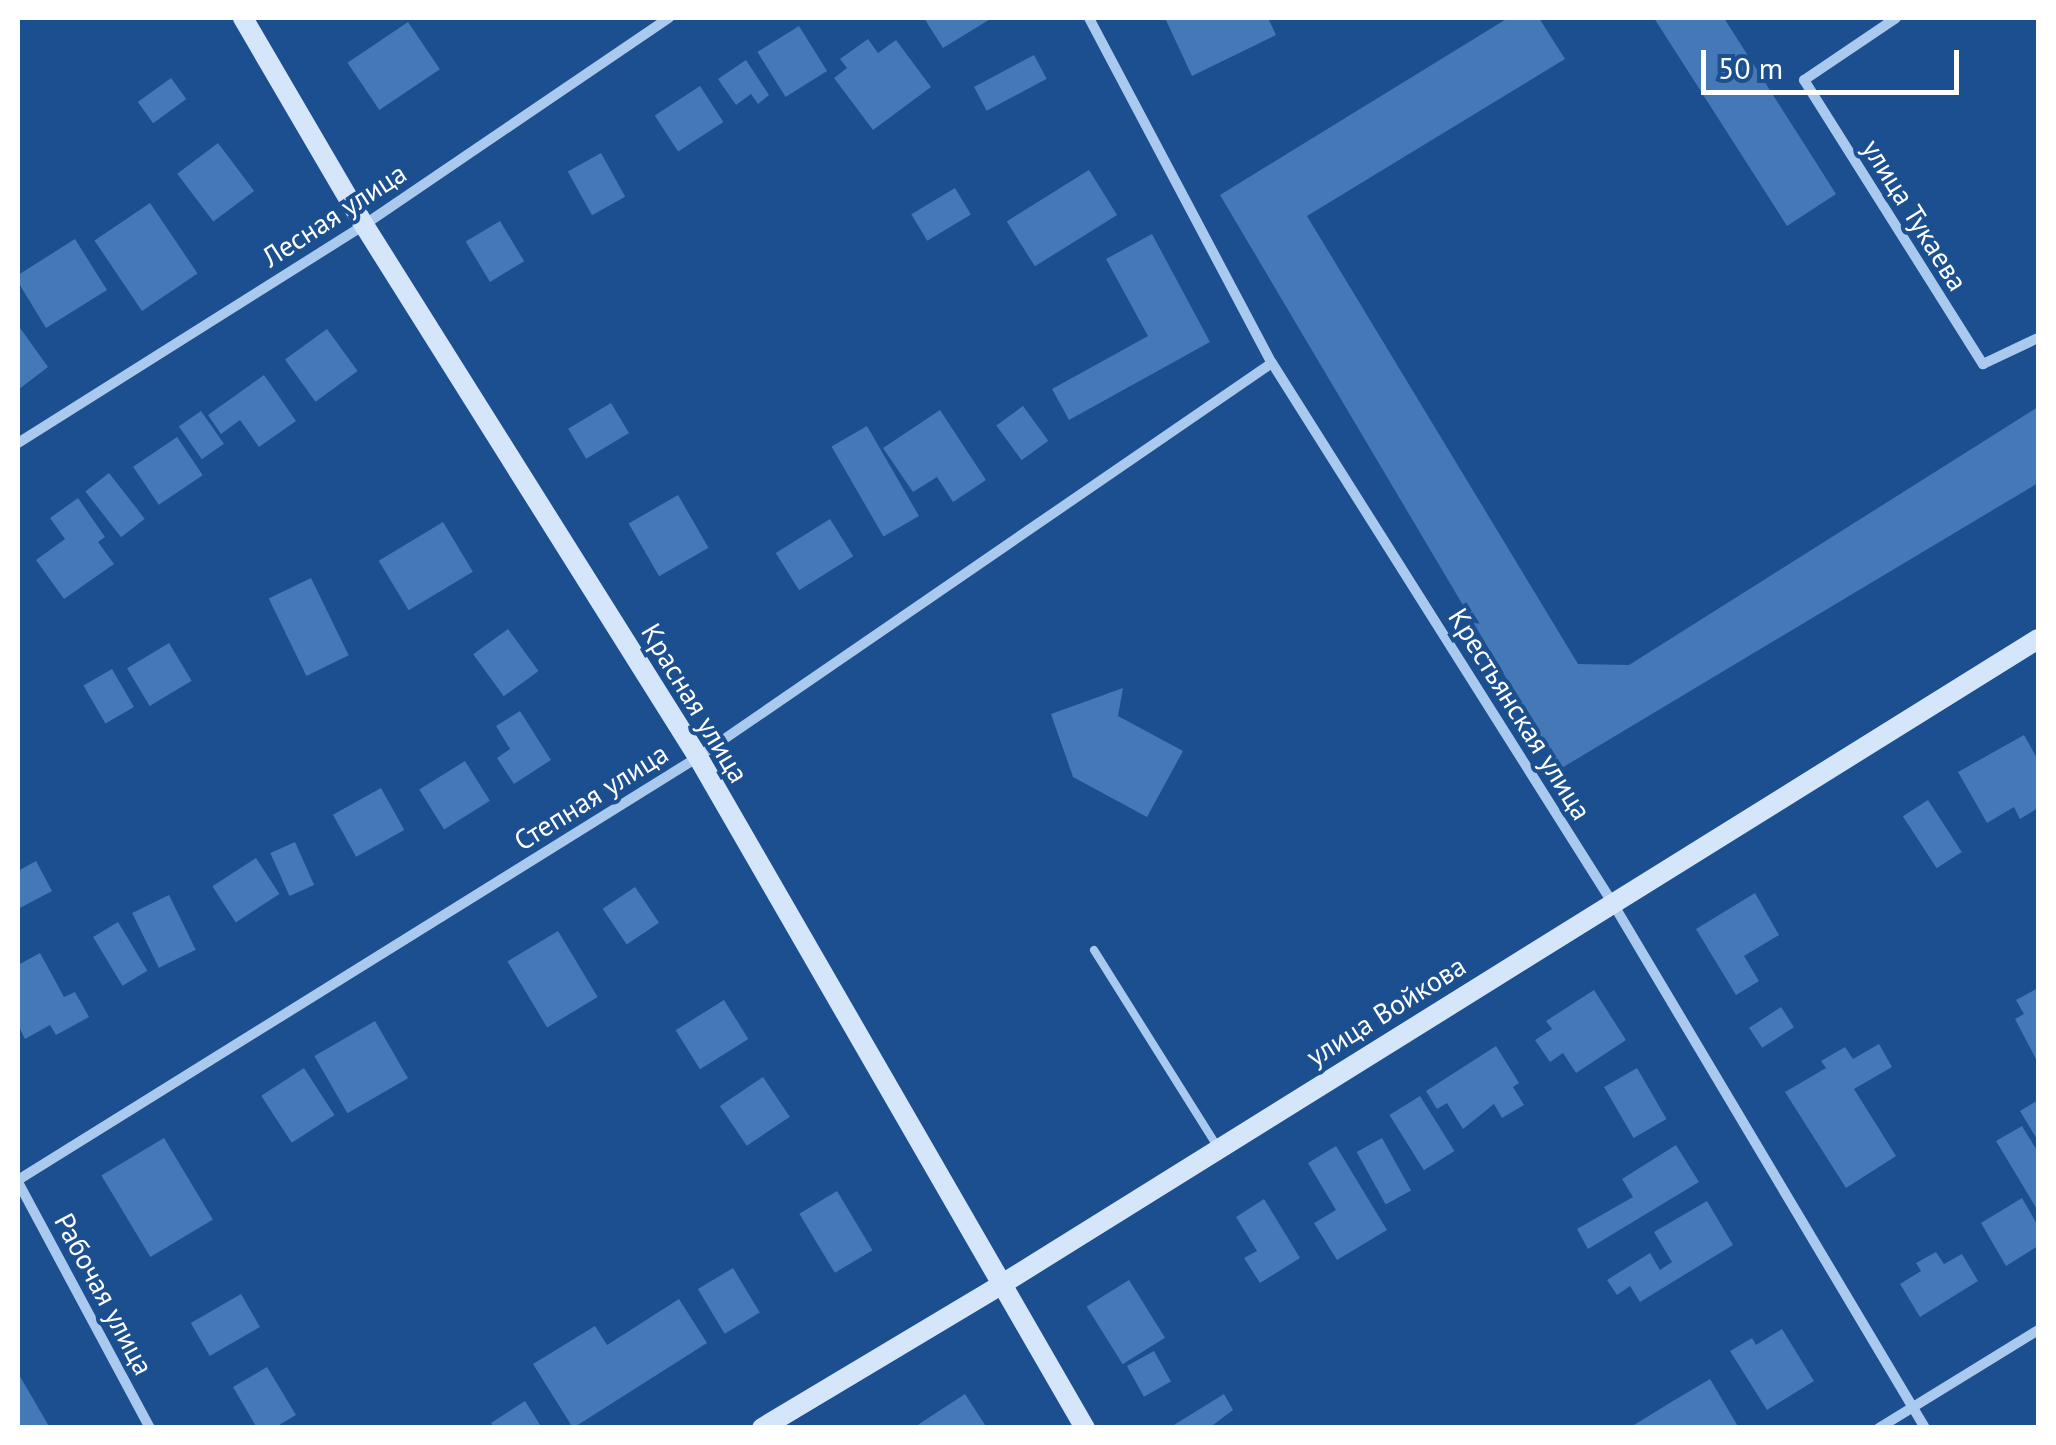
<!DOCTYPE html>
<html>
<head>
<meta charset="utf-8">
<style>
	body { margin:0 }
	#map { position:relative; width:2056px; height:1445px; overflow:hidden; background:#1b4f8f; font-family:"PT Sans",sans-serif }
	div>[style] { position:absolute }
	.building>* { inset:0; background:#4478b7; transform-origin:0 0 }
	.lane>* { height:8px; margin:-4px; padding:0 4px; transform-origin:4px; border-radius:4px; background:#a9c9ee }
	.street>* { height:10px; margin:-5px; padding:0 5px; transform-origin:5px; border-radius:5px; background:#a9c9ee }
	.secondary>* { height:20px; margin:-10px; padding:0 10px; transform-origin:10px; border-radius:10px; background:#d6e6fa }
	span { translate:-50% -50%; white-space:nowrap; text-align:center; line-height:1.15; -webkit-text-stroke:8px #1b4f8f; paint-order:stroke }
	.street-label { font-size:28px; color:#fff }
	.frame { position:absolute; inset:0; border:20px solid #fff; pointer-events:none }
	.scale { position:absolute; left:1701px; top:50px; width:258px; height:45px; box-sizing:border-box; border:5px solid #fff; border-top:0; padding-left:12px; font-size:30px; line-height:35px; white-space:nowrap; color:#fff; -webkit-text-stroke:8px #1b4f8f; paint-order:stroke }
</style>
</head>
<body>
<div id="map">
	<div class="building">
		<div style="clip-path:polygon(924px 18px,992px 18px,943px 48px)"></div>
		<div style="clip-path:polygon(1165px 18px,1268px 18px,1276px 35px,1192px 76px)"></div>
		<div style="clip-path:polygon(1508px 18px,1539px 18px,1565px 59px,1307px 216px,1578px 664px,1629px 665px,2038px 407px,2038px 483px,1560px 769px,1220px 195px)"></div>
		<div style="clip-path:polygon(1654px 18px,1724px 18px,1836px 194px,1787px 226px)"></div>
		<div style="left:408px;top:22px;width:57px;height:73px;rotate:56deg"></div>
		<div style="left:799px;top:26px;width:53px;height:49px;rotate:58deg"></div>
		<div style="clip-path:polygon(868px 39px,878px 53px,896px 40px,931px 87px,873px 130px,834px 78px,847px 68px,840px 59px)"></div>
		<div style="left:1034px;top:55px;width:27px;height:68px;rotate:62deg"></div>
		<div style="clip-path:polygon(746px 60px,769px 95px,758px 104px,751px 94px,736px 105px,718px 79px)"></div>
		<div style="left:171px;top:78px;width:26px;height:41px;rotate:54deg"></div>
		<div style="left:700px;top:86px;width:43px;height:54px;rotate:57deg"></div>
		<div style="left:218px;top:143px;width:60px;height:51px;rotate:53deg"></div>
		<div style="left:601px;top:153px;width:50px;height:38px;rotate:61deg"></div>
		<div style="left:1089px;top:170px;width:53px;height:97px;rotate:58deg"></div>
		<div style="left:955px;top:188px;width:31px;height:51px;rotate:59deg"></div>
		<div style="left:150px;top:203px;width:85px;height:67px;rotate:56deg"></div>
		<div style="left:500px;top:221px;width:47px;height:40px;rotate:59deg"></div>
		<div style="clip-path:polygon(1152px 234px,1210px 342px,1069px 420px,1052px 389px,1148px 336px,1106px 259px)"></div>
		<div style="clip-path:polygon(75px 239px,107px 290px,46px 328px,18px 282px,18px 275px)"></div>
		<div style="clip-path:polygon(18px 325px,48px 367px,18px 390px)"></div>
		<div style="left:327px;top:329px;width:52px;height:52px;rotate:54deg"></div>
		<div style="clip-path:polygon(264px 375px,296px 421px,259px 447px,240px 420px,221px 434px,208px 415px)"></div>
		<div style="left:611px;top:403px;width:35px;height:50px;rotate:59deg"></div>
		<div style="left:1023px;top:406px;width:43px;height:33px;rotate:54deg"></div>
		<div style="clip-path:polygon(940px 410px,986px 480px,953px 502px,937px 477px,913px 492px,883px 448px)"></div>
		<div style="left:201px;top:411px;width:40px;height:27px;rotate:55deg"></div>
		<div style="left:867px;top:426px;width:104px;height:41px;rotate:60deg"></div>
		<div style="left:177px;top:437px;width:46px;height:53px;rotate:56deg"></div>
		<div style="left:109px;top:473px;width:58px;height:30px;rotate:52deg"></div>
		<div style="left:678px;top:495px;width:61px;height:57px;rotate:60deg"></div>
		<div style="clip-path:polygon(78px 498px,105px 537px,98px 542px,114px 564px,64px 599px,36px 560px,65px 539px,50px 518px)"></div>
		<div style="left:830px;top:519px;width:44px;height:64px;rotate:58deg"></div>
		<div style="left:443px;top:522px;width:58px;height:75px;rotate:59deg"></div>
		<div style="left:311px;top:578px;width:86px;height:47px;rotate:64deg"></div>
		<div style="left:508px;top:629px;width:52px;height:43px;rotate:54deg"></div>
		<div style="left:169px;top:643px;width:44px;height:49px;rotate:59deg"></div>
		<div style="left:112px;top:669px;width:44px;height:33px;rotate:60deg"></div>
		<div style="clip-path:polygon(1123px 688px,1118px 716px,1183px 751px,1147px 817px,1073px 777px,1051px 714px)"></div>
		<div style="clip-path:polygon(520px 711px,551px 760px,514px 784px,497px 758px,510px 749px,496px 726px)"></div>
		<div style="clip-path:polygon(2024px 735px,2038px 760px,2038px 808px,2020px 819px,2014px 807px,1987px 823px,1958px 772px)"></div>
		<div style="left:465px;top:761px;width:47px;height:54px;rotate:58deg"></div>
		<div style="left:381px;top:788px;width:48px;height:55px;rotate:61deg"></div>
		<div style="left:1928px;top:800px;width:62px;height:30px;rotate:57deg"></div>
		<div style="left:295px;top:842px;width:47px;height:27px;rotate:66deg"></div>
		<div style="left:256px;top:858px;width:43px;height:52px;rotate:57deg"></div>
		<div style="clip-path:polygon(36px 861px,52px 891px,18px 909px,18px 871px)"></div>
		<div style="left:635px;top:887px;width:43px;height:39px;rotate:56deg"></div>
		<div style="clip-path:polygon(1755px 893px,1779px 935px,1744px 956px,1759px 981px,1736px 995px,1696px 929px)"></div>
		<div style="left:169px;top:895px;width:61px;height:41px;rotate:64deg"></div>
		<div style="left:118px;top:922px;width:57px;height:29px;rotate:59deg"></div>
		<div style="left:558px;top:931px;width:77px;height:59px;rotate:59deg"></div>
		<div style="clip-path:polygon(40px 953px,64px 997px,75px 992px,89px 1017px,56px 1035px,50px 1025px,25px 1039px,18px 1025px,18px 965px)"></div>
		<div style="clip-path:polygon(2038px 988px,2038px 1063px,2015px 1019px,2024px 1014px,2016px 1000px)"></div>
		<div style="clip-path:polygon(1594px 990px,1626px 1040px,1576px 1073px,1563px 1053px,1550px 1062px,1535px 1040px,1552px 1029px,1546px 1021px)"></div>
		<div style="left:724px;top:1000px;width:46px;height:57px;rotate:58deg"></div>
		<div style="left:1781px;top:1007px;width:24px;height:38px;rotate:57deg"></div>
		<div style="left:375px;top:1021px;width:66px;height:70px;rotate:60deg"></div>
		<div style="clip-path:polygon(1879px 1044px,1892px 1067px,1854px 1089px,1896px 1156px,1846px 1188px,1785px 1092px,1826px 1068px,1821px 1061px,1845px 1047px,1853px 1059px)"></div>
		<div style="clip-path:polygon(1496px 1046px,1519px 1083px,1513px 1087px,1524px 1105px,1502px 1118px,1494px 1104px,1463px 1129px,1447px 1103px,1437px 1109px,1426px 1091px)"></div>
		<div style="left:304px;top:1068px;width:56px;height:51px;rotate:57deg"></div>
		<div style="left:1637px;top:1068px;width:59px;height:38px;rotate:60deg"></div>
		<div style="left:763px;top:1077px;width:48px;height:52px;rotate:56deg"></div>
		<div style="left:1420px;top:1096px;width:65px;height:36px;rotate:58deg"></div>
		<div style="clip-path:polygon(2038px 1100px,2038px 1141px,2020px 1111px)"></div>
		<div style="clip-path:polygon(2022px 1126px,2038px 1152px,2038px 1211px,1996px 1141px)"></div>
		<div style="left:164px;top:1138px;width:95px;height:73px;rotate:59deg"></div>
		<div style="left:1382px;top:1138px;width:60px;height:29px;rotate:61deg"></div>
		<div style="clip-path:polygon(1676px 1145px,1699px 1182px,1588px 1249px,1577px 1229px,1633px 1197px,1622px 1179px)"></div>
		<div style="clip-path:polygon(1336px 1146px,1387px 1230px,1337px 1260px,1314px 1223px,1336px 1210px,1308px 1163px)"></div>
		<div style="left:837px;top:1191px;width:69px;height:44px;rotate:59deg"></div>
		<div style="clip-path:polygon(2022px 1198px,2038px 1226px,2038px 1246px,2006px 1266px,1981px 1223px)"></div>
		<div style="clip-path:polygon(1264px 1199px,1300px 1258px,1260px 1283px,1244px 1258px,1257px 1251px,1236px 1217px)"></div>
		<div style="clip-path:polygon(1707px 1201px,1733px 1245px,1640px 1302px,1630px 1286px,1617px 1295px,1607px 1280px,1650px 1253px,1660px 1270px,1672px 1262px,1654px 1232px)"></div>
		<div style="clip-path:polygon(1936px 1252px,1944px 1264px,1962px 1254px,1978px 1281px,1920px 1317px,1900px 1284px,1921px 1271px,1916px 1263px)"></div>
		<div style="left:733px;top:1268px;width:52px;height:41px;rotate:59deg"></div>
		<div style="left:1129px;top:1280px;width:68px;height:50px;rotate:58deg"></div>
		<div style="left:241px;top:1294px;width:38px;height:58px;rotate:60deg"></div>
		<div style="clip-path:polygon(679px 1299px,707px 1343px,573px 1428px,533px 1364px,595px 1326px,607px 1345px)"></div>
		<div style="clip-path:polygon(1782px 1329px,1814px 1381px,1767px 1410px,1730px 1351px,1752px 1338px,1756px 1345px)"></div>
		<div style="left:1154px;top:1351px;width:35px;height:31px;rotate:61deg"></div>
		<div style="clip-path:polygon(267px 1367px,296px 1415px,274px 1428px,257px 1428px,233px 1387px)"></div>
		<div style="clip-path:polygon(18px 1373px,50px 1428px,18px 1428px)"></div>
		<div style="clip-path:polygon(1710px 1379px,1739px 1428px,1629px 1428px,1673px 1401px)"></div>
		<div style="clip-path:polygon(965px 1394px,987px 1428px,913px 1428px)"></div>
		<div style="clip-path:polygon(1224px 1394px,1233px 1410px,1209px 1428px,1169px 1428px)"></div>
		<div style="clip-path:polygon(525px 1401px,542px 1428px,494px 1428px,491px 1423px)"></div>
	</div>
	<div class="lane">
		<div style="left:1094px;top:950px;width:234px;rotate:57.9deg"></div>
	</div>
	<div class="street">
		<div style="left:1089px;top:18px;width:391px;rotate:62.1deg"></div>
		<div style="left:1272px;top:363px;width:637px;rotate:57.76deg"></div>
		<div style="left:1612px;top:902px;width:612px;rotate:59.24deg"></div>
		<div style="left:1896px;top:18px;width:111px;rotate:146deg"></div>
		<div style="left:1804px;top:80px;width:336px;rotate:57.8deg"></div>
		<div style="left:1983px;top:364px;width:61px;rotate:-25.3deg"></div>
		<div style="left:18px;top:443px;width:409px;rotate:-32.2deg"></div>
		<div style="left:364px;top:225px;width:369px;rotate:-34.2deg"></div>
		<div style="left:18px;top:1180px;width:801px;rotate:-31.88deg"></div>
		<div style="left:698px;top:757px;width:696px;rotate:-34.47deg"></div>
		<div style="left:18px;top:1182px;width:279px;rotate:61.8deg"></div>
		<div style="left:1879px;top:1428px;width:187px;rotate:-31.6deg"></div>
	</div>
	<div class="secondary">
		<div style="left:243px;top:18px;width:240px;rotate:59.7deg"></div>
		<div style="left:364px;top:225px;width:628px;rotate:57.88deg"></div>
		<div style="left:698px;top:757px;width:775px;rotate:60.03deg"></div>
		<div style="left:762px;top:1428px;width:276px;rotate:-30.9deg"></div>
		<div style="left:999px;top:1286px;width:1224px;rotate:-31.91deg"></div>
	</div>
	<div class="street-label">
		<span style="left:334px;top:215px;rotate:-33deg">Лесная улица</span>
		<span style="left:1915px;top:215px;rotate:58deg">улица Тукаева</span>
		<span style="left:695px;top:703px;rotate:59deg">Красная улица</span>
		<span style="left:1520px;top:714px;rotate:58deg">Крестьянская улица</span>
		<span style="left:591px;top:797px;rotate:-32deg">Степная улица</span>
		<span style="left:1386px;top:1011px;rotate:-32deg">улица Войкова</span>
		<span style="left:104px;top:1294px;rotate:62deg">Рабочая улица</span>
	</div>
	<div class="frame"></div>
	<div class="scale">50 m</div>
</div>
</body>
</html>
